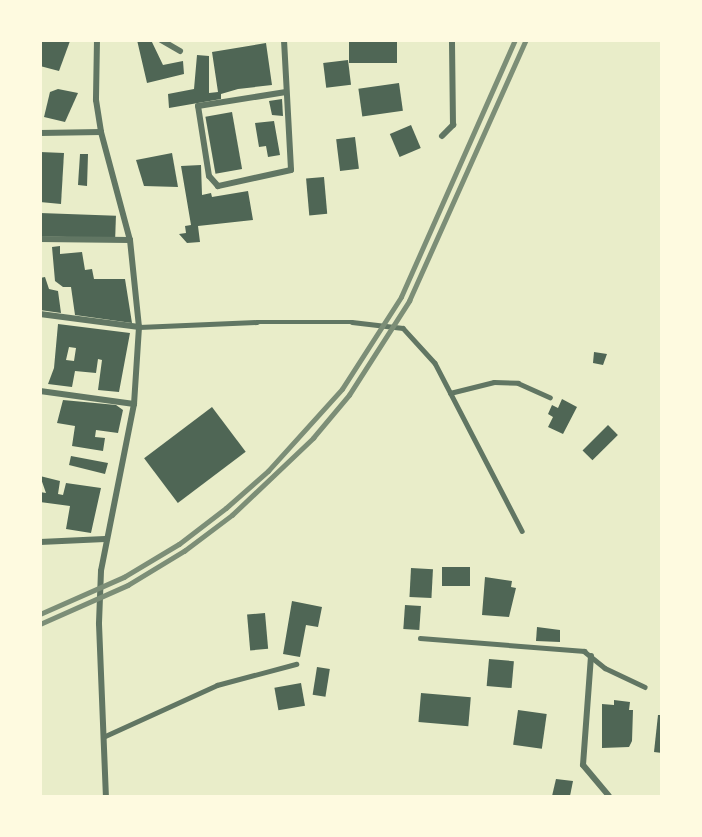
<!DOCTYPE html>
<html>
<head>
<meta charset="utf-8">
<style>
	body { margin:0 }
	#map { position:relative; width:702px; height:837px; overflow:hidden; background:#e9edc9; font-family:Figtree,sans-serif }
	div>[style] { position:absolute }
	.building>* { inset:0; background:#4f6655; transform-origin:0 0 }
	.service>* { height:4.5px; margin:-2.25px; padding:0 2.25px; transform-origin:2.25px; border-radius:2.25px; background:#617663 }
	.minor>* { height:6px; margin:-3px; padding:0 3px; transform-origin:3px; border-radius:3px; background:#617663 }
	.rail>* { height:4.5px; margin:-2.25px; padding:0 2.25px; transform-origin:2.25px; border-radius:2.25px; background:#7c8e77 }
	span { translate:-50% -50%; white-space:nowrap; text-align:center; line-height:1.15; -webkit-text-stroke:4.5px #fefae0; paint-order:stroke }
	.frame { position:absolute; inset:0; border:42px solid #fefae0; pointer-events:none }
</style>
</head>
<body>
<div id="map">
	<div class="building">
		<div style="clip-path:polygon(40px 40px,70px 41px,59px 71px,40px 66px)"></div>
		<div style="clip-path:polygon(137px 40px,151px 40px,163px 65px,183px 61px,184px 74px,147px 83px)"></div>
		<div style="left:349px;top:40px;width:48px;height:23px"></div>
		<div style="clip-path:polygon(266px 43px,272px 85px,238px 89px,221px 94px,221px 99px,169px 108px,168px 94px,194px 89px,197px 55px,209px 56px,209px 93px,218px 92px,212px 52px)"></div>
		<div style="left:348px;top:60px;width:25px;height:25px;rotate:83deg"></div>
		<div style="left:399px;top:83px;width:28px;height:41px;rotate:82deg"></div>
		<div style="clip-path:polygon(58px 89px,78px 93px,65px 122px,44px 117px,50px 92px)"></div>
		<div style="clip-path:polygon(282px 99px,283px 116px,272px 115px,269px 101px)"></div>
		<div style="left:232px;top:112px;width:58px;height:27px;rotate:80deg"></div>
		<div style="clip-path:polygon(274px 121px,280px 155px,268px 157px,266px 146px,259px 147px,255px 123px)"></div>
		<div style="left:411px;top:125px;width:25px;height:23px;rotate:67deg"></div>
		<div style="left:355px;top:137px;width:32px;height:19px;rotate:83deg"></div>
		<div style="clip-path:polygon(40px 152px,64px 153px,61px 204px,40px 202px)"></div>
		<div style="clip-path:polygon(172px 153px,178px 187px,144px 186px,136px 160px)"></div>
		<div style="clip-path:polygon(80px 154px,88px 154px,87px 186px,78px 185px)"></div>
		<div style="clip-path:polygon(201px 165px,202px 195px,211px 193px,212px 197px,248px 191px,253px 220px,198px 226px,200px 242px,187px 243px,179px 234px,186px 233px,185px 226px,191px 225px,181px 166px)"></div>
		<div style="left:324px;top:177px;width:37px;height:18px;rotate:85deg"></div>
		<div style="left:40px;top:213px;width:76px;height:23px;rotate:2deg"></div>
		<div style="clip-path:polygon(60px 246px,60px 254px,82px 252px,85px 270px,92px 269px,94px 279px,125px 279px,132px 323px,75px 315px,71px 287px,63px 287px,55px 281px,52px 247px)"></div>
		<div style="clip-path:polygon(45px 277px,49px 289px,58px 291px,61px 313px,40px 310px,40px 278px)"></div>
		<div style="clip-path:polygon(evenodd,58px 324px,130px 333px,119px 392px,98px 390px,102px 360px,98px 359px,96px 373px,75px 371px,72px 387px,48px 384px,54px 368px,58px 324px,69px 347px,76px 348px,74px 361px,66px 360px,69px 347px)"></div>
		<div style="clip-path:polygon(594px 352px,607px 354px,603px 365px,593px 363px)"></div>
		<div style="clip-path:polygon(562px 399px,577px 407px,563px 434px,548px 427px,553px 417px,548px 414px,552px 405px,558px 408px)"></div>
		<div style="clip-path:polygon(63px 400px,116px 405px,123px 410px,118px 433px,96px 430px,95px 437px,105px 438px,103px 451px,72px 446px,75px 426px,57px 423px)"></div>
		<div style="left:212px;top:407px;width:56px;height:85px;rotate:53deg"></div>
		<div style="left:608px;top:425px;width:14px;height:36px;rotate:45deg"></div>
		<div style="clip-path:polygon(71px 456px,108px 463px,105px 474px,69px 465px)"></div>
		<div style="clip-path:polygon(40px 476px,60px 481px,58px 494px,63px 495px,66px 483px,101px 488px,91px 533px,66px 529px,70px 506px,40px 502px,40px 492px,46px 493px)"></div>
		<div style="left:442px;top:567px;width:28px;height:19px"></div>
		<div style="left:411px;top:568px;width:22px;height:29px;rotate:3deg"></div>
		<div style="clip-path:polygon(485px 577px,512px 581px,511px 587px,516px 588px,509px 617px,482px 615px)"></div>
		<div style="clip-path:polygon(292px 601px,322px 607px,318px 627px,306px 625px,300px 657px,283px 654px)"></div>
		<div style="left:405px;top:605px;width:16px;height:24px;rotate:4deg"></div>
		<div style="left:265px;top:613px;width:36px;height:18px;rotate:85deg"></div>
		<div style="clip-path:polygon(537px 627px,560px 630px,560px 642px,536px 641px)"></div>
		<div style="left:489px;top:659px;width:25px;height:27px;rotate:5deg"></div>
		<div style="left:317px;top:667px;width:13px;height:28px;rotate:9deg"></div>
		<div style="left:301px;top:683px;width:23px;height:27px;rotate:80deg"></div>
		<div style="left:421px;top:693px;width:50px;height:29px;rotate:5deg"></div>
		<div style="clip-path:polygon(614px 700px,630px 702px,629px 710px,633px 710px,632px 741px,629px 747px,602px 748px,602px 704px,614px 705px)"></div>
		<div style="left:518px;top:710px;width:29px;height:35px;rotate:8deg"></div>
		<div style="clip-path:polygon(658px 715px,662px 715px,662px 753px,654px 752px)"></div>
		<div style="clip-path:polygon(556px 779px,573px 781px,570px 796px,552px 796px)"></div>
	</div>
	<div class="service">
		<div style="left:139px;top:327px;width:118px;rotate:-2.4deg"></div>
		<div style="left:257px;top:322px;width:95px"></div>
		<div style="left:352px;top:322px;width:51px;rotate:6.7deg"></div>
		<div style="left:403px;top:328px;width:47px;rotate:47.6deg"></div>
		<div style="left:435px;top:363px;width:189px;rotate:62.6deg"></div>
		<div style="left:450px;top:393px;width:45px;rotate:-14deg"></div>
		<div style="left:494px;top:382px;width:24px;rotate:2deg"></div>
		<div style="left:518px;top:383px;width:35px;rotate:24deg"></div>
		<div style="left:420px;top:638px;width:165px;rotate:4.5deg"></div>
		<div style="left:584px;top:651px;width:27px;rotate:39deg"></div>
		<div style="left:605px;top:668px;width:44px;rotate:25.4deg"></div>
		<div style="left:103px;top:737px;width:125px;rotate:-24.5deg"></div>
		<div style="left:217px;top:685px;width:82px;rotate:-14.9deg"></div>
	</div>
	<div class="minor">
		<div style="left:97px;top:40px;width:60px;rotate:91deg"></div>
		<div style="left:96px;top:100px;width:32px;rotate:81deg"></div>
		<div style="left:101px;top:132px;width:112px;rotate:75deg"></div>
		<div style="left:130px;top:240px;width:87px;rotate:84.1deg"></div>
		<div style="left:139px;top:327px;width:77px;rotate:93.7deg"></div>
		<div style="left:134px;top:404px;width:170px;rotate:101.2deg"></div>
		<div style="left:101px;top:571px;width:53px;rotate:92.2deg"></div>
		<div style="left:99px;top:624px;width:172px;rotate:87.7deg"></div>
		<div style="left:161px;top:40px;width:22px;rotate:30deg"></div>
		<div style="left:284px;top:40px;width:130px;rotate:86.9deg"></div>
		<div style="left:291px;top:170px;width:75px;rotate:167.6deg"></div>
		<div style="left:218px;top:186px;width:13px;rotate:-132deg"></div>
		<div style="left:209px;top:176px;width:71px;rotate:-98.9deg"></div>
		<div style="left:198px;top:106px;width:89px;rotate:-9deg"></div>
		<div style="left:40px;top:133px;width:61px;rotate:-0.9deg"></div>
		<div style="left:442px;top:136px;width:16px;rotate:-45deg"></div>
		<div style="left:453px;top:125px;width:85px;rotate:-90.7deg"></div>
		<div style="left:40px;top:239px;width:90px;rotate:0.6deg"></div>
		<div style="left:40px;top:314px;width:100px;rotate:7.5deg"></div>
		<div style="left:40px;top:391px;width:95px;rotate:7.9deg"></div>
		<div style="left:40px;top:542px;width:65px;rotate:-2.6deg"></div>
		<div style="left:591px;top:656px;width:109px;rotate:94.2deg"></div>
		<div style="left:583px;top:765px;width:40px;rotate:50deg"></div>
	</div>
	<div class="rail">
		<div style="left:40px;top:614px;width:92px;rotate:-23.8deg"></div>
		<div style="left:124px;top:577px;width:64px;rotate:-31deg"></div>
		<div style="left:179px;top:544px;width:59px;rotate:-37.5deg"></div>
		<div style="left:226px;top:508px;width:56px;rotate:-41.4deg"></div>
		<div style="left:268px;top:471px;width:110px;rotate:-47.9deg"></div>
		<div style="left:342px;top:389px;width:109px;rotate:-57.3deg"></div>
		<div style="left:401px;top:297px;width:281px;rotate:-66.1deg"></div>
		<div style="left:40px;top:624px;width:96px;rotate:-23.9deg"></div>
		<div style="left:128px;top:585px;width:66px;rotate:-31.3deg"></div>
		<div style="left:184px;top:551px;width:60px;rotate:-36.9deg"></div>
		<div style="left:232px;top:515px;width:112px;rotate:-43.5deg"></div>
		<div style="left:313px;top:438px;width:56px;rotate:-50.1deg"></div>
		<div style="left:349px;top:395px;width:112px;rotate:-57.4deg"></div>
		<div style="left:409px;top:301px;width:286px;rotate:-65.9deg"></div>
	</div>
	<div class="frame"></div>
</div>
</body>
</html>
